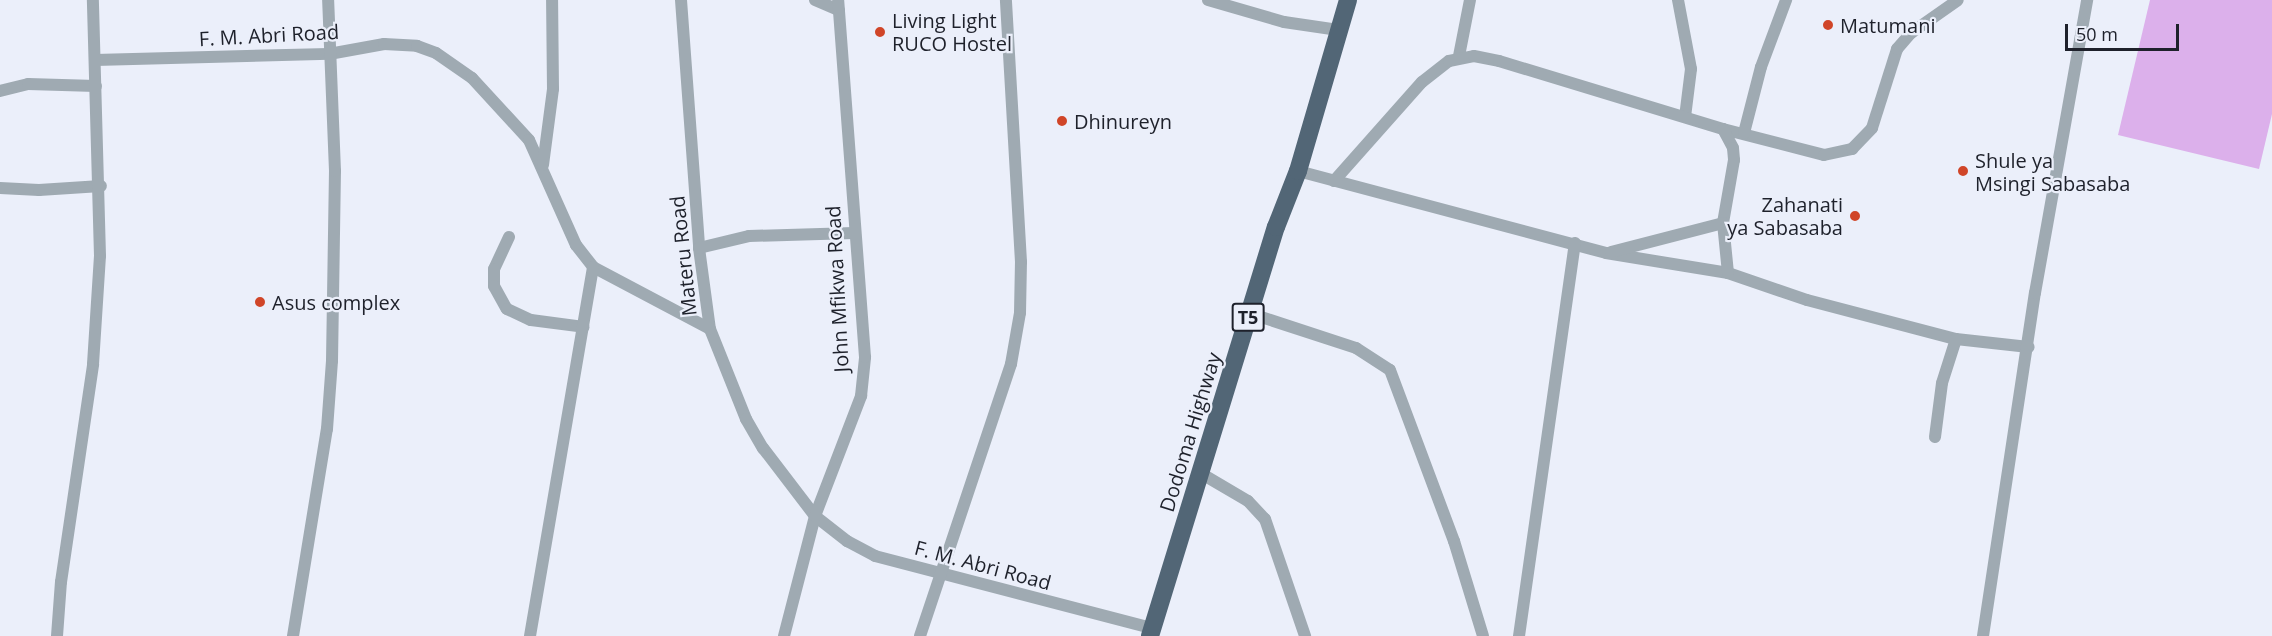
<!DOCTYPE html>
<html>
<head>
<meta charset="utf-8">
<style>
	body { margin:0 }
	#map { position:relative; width:2272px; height:636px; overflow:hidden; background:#ebeffa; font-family:"Open Sans",sans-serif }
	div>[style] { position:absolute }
	.green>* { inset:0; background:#dcb0eb }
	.minor>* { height:12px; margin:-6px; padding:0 6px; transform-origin:6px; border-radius:6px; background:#9faab2 }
	.trunk>* { height:18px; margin:-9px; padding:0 9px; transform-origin:9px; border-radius:9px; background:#526676 }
	.dots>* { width:16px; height:16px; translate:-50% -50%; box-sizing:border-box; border:3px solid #ebeffa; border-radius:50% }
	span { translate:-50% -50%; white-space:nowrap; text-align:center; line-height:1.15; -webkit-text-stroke:4.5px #ebeffa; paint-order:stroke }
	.shield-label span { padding:2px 4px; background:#ebeffa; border:2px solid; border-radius:4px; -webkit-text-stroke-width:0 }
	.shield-label { font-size:18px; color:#1e212b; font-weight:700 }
	.poi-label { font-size:20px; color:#1e212b }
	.left { translate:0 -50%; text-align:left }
	.right { translate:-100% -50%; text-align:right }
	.street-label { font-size:20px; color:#1e212b }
	.scale { position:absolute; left:2065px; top:24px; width:114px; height:27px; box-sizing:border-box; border:3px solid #1e212b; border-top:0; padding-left:8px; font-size:18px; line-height:21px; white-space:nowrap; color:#1e212b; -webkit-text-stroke:4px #ebeffa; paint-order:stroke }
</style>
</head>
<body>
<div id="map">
	<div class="green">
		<div style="clip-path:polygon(2150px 0,2272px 0,2272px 114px,2259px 169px,2118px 135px)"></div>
	</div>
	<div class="minor">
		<div style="left:681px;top:0;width:249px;rotate:85.8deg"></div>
		<div style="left:699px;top:248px;width:82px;rotate:82.3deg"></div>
		<div style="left:710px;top:329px;width:97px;rotate:68.2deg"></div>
		<div style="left:746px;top:419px;width:34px;rotate:60deg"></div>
		<div style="left:763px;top:448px;width:86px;rotate:52.6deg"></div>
		<div style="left:815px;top:516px;width:41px;rotate:38deg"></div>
		<div style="left:847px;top:541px;width:32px;rotate:28deg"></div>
		<div style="left:875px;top:556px;width:286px;rotate:14.6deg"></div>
		<div style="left:815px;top:0;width:26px;rotate:23deg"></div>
		<div style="left:1208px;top:0;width:79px;rotate:16.1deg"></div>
		<div style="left:1284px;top:22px;width:55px;rotate:8.4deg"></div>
		<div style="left:1678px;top:0;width:70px;rotate:79.3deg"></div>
		<div style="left:1691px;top:69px;width:48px;rotate:97.1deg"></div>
		<div style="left:1459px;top:56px;width:57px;rotate:-78.9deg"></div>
		<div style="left:95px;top:60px;width:234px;rotate:-1.5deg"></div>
		<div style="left:329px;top:54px;width:56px;rotate:-10.3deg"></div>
		<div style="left:384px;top:44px;width:33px;rotate:3deg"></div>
		<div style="left:417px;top:46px;width:20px;rotate:20deg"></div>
		<div style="left:436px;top:53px;width:44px;rotate:34.8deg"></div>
		<div style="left:472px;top:78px;width:84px;rotate:47.4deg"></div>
		<div style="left:529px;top:140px;width:115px;rotate:65.9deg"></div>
		<div style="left:576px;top:245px;width:28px;rotate:52deg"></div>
		<div style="left:593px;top:267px;width:132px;rotate:27.9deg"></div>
		<div style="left:0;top:91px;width:29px;rotate:-14deg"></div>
		<div style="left:28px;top:84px;width:68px;rotate:1.7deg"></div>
		<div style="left:1723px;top:129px;width:104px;rotate:14.4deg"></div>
		<div style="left:1824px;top:155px;width:29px;rotate:-12deg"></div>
		<div style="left:1852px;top:149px;width:29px;rotate:-46deg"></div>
		<div style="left:1872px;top:128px;width:83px;rotate:-72.4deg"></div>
		<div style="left:1897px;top:49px;width:21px;rotate:-49deg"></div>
		<div style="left:1911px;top:33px;width:57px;rotate:-35.1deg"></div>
		<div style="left:1744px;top:133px;width:68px;rotate:-75.6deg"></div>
		<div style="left:1761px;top:67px;width:72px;rotate:-69.5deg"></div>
		<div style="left:543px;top:165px;width:77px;rotate:-82.5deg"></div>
		<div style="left:553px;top:89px;width:89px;rotate:-90.6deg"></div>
		<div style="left:1298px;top:171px;width:319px;rotate:14.9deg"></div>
		<div style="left:1606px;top:253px;width:124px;rotate:9.3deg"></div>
		<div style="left:1728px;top:273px;width:83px;rotate:18.9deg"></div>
		<div style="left:1807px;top:300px;width:154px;rotate:14.7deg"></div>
		<div style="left:1956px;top:339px;width:73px;rotate:6.3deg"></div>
		<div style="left:1334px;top:181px;width:132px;rotate:-48.4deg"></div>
		<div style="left:1422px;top:82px;width:34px;rotate:-38deg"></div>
		<div style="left:1449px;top:61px;width:25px;rotate:-11deg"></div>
		<div style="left:1474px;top:56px;width:25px;rotate:11deg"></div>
		<div style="left:1499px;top:61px;width:234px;rotate:16.9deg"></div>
		<div style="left:1723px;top:129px;width:21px;rotate:62deg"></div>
		<div style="left:1733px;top:148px;width:12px;rotate:85deg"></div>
		<div style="left:1734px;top:160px;width:64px;rotate:99.9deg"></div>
		<div style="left:1723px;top:223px;width:50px;rotate:84.3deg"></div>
		<div style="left:0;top:188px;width:39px;rotate:3deg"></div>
		<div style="left:39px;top:190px;width:62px;rotate:-3.7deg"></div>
		<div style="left:509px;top:237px;width:35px;rotate:115deg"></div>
		<div style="left:494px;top:269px;width:17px;rotate:90deg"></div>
		<div style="left:494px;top:286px;width:26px;rotate:61deg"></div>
		<div style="left:507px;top:309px;width:26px;rotate:25deg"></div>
		<div style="left:531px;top:320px;width:53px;rotate:7.5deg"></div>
		<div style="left:699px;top:248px;width:51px;rotate:-13.5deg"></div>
		<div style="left:749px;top:236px;width:105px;rotate:-1.6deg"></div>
		<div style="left:1611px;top:252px;width:116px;rotate:-14.5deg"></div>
		<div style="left:1249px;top:313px;width:113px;rotate:18.1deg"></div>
		<div style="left:1356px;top:348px;width:40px;rotate:32.9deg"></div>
		<div style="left:1390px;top:370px;width:183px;rotate:69.5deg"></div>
		<div style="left:1454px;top:541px;width:99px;rotate:73deg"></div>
		<div style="left:1935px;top:437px;width:54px;rotate:-82.6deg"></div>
		<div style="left:1942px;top:383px;width:46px;rotate:-72.3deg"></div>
		<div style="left:1202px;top:474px;width:53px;rotate:30.4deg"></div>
		<div style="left:1248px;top:501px;width:25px;rotate:47deg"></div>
		<div style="left:1265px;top:519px;width:124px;rotate:71.1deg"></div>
		<div style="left:57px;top:636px;width:54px;rotate:-85.8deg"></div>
		<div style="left:61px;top:582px;width:220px;rotate:-81.6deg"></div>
		<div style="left:93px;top:364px;width:108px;rotate:-86.3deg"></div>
		<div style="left:100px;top:256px;width:256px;rotate:-91.6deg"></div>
		<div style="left:293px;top:636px;width:210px;rotate:-80.7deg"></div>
		<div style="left:327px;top:429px;width:68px;rotate:-85.8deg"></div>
		<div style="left:332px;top:361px;width:190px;rotate:-89.1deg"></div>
		<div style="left:335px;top:171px;width:171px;rotate:-92.3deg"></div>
		<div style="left:530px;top:636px;width:374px;rotate:-80.3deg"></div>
		<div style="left:784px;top:636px;width:124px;rotate:-75.5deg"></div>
		<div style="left:815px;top:516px;width:129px;rotate:-69deg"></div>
		<div style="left:861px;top:396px;width:39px;rotate:-84deg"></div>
		<div style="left:865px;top:357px;width:358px;rotate:-94.3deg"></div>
		<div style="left:920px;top:636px;width:287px;rotate:-71.5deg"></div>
		<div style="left:1011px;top:364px;width:52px;rotate:-80deg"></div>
		<div style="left:1020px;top:313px;width:51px;rotate:-88.9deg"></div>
		<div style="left:1021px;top:262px;width:262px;rotate:-93.3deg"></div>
		<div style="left:1519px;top:636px;width:397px;rotate:-81.9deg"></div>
		<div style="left:1983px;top:636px;width:347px;rotate:-81.4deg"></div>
		<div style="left:2035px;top:293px;width:298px;rotate:-79.9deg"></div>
	</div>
	<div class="trunk">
		<div style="left:1150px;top:636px;width:428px;rotate:-72.9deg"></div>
		<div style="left:1276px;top:227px;width:60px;rotate:-68.6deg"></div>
		<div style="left:1298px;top:171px;width:178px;rotate:-73.7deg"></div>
	</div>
	<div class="dots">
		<div style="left:1828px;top:25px;background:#d04528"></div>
		<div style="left:880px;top:32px;background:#d04528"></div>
		<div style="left:1062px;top:121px;background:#d04528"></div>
		<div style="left:1963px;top:171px;background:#d04528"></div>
		<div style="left:1855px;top:216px;background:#d04528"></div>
		<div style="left:260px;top:302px;background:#d04528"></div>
	</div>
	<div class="shield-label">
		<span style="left:1248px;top:317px">T5</span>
	</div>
	<div class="poi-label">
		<span class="left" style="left:892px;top:32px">Living Light<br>RUCO Hostel</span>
		<span class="left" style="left:1840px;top:25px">Matumani</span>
		<span class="left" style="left:1074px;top:121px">Dhinureyn</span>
		<span class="left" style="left:1975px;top:172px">Shule ya<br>Msingi Sabasaba</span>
		<span class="right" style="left:1843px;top:216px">Zahanati<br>ya Sabasaba</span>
		<span class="left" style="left:272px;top:302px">Asus complex</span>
	</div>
	<div class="street-label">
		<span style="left:269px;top:35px;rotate:-3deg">F. M. Abri Road</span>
		<span style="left:683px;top:256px;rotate:-96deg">Materu Road</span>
		<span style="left:837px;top:289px;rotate:-93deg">John Mfikwa Road</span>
		<span style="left:1190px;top:432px;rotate:-73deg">Dodoma Highway</span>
		<span style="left:983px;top:565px;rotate:15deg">F. M. Abri Road</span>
	</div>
	<div class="scale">50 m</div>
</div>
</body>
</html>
